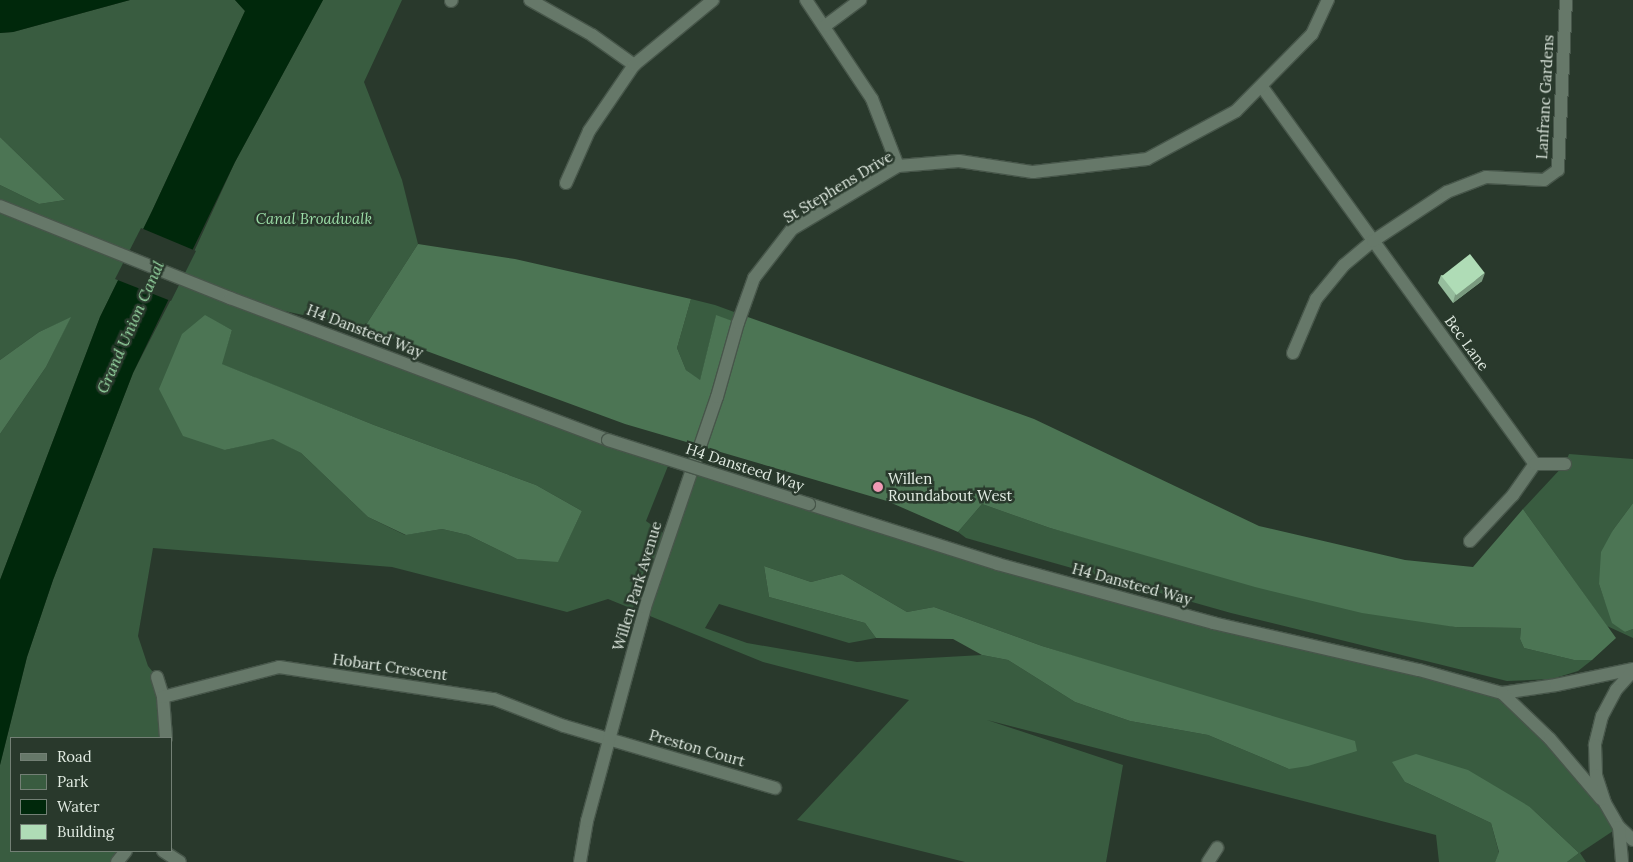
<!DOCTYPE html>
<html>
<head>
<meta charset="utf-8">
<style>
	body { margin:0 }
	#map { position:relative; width:1633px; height:862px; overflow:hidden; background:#29392c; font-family:Lora,serif }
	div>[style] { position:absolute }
	.green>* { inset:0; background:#395c40 }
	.forest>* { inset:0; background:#4c7554 }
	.water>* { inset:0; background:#00280b }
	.pier>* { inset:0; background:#29392c }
	.roads { filter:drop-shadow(1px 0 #47564a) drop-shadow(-1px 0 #47564a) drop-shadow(0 1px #47564a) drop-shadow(0 -1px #47564a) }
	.street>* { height:12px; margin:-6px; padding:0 6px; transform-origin:6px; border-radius:6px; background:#667869 }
	.secondary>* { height:12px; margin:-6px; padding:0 6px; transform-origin:6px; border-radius:6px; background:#667869 }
	.bridges { filter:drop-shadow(1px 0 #47564a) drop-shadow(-1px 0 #47564a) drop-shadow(0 1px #47564a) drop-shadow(0 -1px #47564a) }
	.secondary-bridge>* { height:12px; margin:-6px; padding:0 6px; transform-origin:6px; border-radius:6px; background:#667869 }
	.wall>* { inset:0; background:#96bd9d }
	.shaded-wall>* { inset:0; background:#7a9a7f }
	.building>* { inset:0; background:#afdcb6; transform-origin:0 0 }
	.dots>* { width:14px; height:14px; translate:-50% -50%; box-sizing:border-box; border:2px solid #29392c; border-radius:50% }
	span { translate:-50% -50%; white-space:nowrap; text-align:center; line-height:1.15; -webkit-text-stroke:5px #29392c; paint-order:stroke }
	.street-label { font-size:15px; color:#e1ebe2 }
	.park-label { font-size:15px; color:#9cdea8; font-style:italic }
	.poi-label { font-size:15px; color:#e1ebe2 }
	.left { translate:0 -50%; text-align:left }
	.water-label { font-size:16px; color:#9adca6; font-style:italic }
	.legend { position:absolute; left:10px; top:737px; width:162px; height:115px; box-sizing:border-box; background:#29392c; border:1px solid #738075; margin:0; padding:6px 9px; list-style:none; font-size:15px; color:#e1ebe2 }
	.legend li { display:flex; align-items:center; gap:10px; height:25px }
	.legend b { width:25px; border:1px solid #738075 }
</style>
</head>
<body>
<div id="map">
	<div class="green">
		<div style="clip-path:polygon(130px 0,235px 0,245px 11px,152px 211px,100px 317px,0 580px,0 434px,46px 367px,70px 318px,39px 332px,0 360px,0 185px,39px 204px,65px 200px,0 137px,0 33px,13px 32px)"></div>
		<div style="clip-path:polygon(evenodd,323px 0,402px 0,364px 82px,402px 180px,418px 244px,364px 328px,247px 303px,670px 461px,646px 521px,669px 537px,694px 467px,998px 564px,1502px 693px,1619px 827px,1580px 853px,1586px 862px,1567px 862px,1579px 853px,1530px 807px,1405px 782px,1491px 823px,1499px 853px,1495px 862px,1439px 862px,1436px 835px,987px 720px,1123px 765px,1106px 862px,965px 862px,797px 820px,909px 700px,763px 662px,608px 599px,567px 612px,392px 567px,153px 548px,138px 636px,148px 666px,157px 677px,166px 738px,11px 738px,11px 851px,126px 851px,117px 862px,0 862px,0 765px,27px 657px,53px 580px,133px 373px,182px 278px,235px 162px,323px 0,205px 316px,232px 330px,221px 364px,374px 425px,536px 485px,582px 511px,558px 561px,517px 559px,468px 535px,442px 529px,405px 535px,368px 517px,301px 453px,273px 438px,225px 450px,205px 316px,323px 0,764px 566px,811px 582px,842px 574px,907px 612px,934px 607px,1042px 646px,1181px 690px,1289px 769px,1208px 735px,1130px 721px,1075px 702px,1008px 660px,982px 655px,857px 662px,747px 643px,705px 628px,719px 604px,849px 643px,876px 638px,865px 623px,769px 597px,764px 566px)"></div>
		<div style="clip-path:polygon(691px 299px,715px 305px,745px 316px,738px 323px,716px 316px,700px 381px,686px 370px,677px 348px)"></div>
		<div style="clip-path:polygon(1569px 454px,1633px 459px,1633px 503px,1613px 530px,1599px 584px,1605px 601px,1625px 632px,1633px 629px,1633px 638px,1607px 626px,1523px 509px,1565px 464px)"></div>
		<div style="clip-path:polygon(982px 504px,1050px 528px,1131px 550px,1455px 627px,1521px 628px,1520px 639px,1524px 648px,1574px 660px,1592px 660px,1578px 671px,1552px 679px,1507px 681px,1231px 613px,966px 538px,958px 532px)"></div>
	</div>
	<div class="forest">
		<div style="clip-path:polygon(0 137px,65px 200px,39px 204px,0 185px)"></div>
		<div style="clip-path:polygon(418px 244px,515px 259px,691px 299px,677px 348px,686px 370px,700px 380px,716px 315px,738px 323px,745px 316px,1034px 419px,1259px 526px,1405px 560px,1473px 567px,1523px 509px,1616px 638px,1592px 660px,1574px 660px,1524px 648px,1520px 639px,1521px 628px,1455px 627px,1362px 613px,1255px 587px,1050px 528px,982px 504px,958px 532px,887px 501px,625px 424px,364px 328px)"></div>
		<div style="clip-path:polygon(205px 315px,232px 330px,222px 364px,374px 425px,536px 485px,582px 511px,558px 562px,517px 559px,468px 535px,442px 529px,406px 535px,368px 517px,301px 453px,273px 439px,225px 450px,183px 436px,159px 389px,182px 334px)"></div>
		<div style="clip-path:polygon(71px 317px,46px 367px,0 434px,0 360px,39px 332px)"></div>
		<div style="clip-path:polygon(1633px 503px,1633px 629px,1625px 632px,1612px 623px,1599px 584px,1601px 552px,1613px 530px)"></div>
		<div style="clip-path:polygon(764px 566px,811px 582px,842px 574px,907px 612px,934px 607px,1042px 646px,1355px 741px,1357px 751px,1308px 766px,1289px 769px,1208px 735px,1130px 721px,1075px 702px,1008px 660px,982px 655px,953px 639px,876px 638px,865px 623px,769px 597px)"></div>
		<div style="clip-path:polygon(1416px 754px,1468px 770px,1530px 807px,1579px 853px,1567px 862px,1495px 862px,1499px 852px,1491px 823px,1405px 782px,1392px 762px)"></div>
	</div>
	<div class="water">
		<div style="clip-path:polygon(0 0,130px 0,13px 32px,0 33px)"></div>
		<div style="clip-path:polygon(235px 0,323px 0,235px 162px,133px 373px,53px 580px,27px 657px,0 765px,0 580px,100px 317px,152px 211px,245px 11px)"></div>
	</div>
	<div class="pier">
		<div style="clip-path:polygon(141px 228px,196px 251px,171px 301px,115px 279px)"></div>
	</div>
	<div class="roads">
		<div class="street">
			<div style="left:530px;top:0;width:71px;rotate:29.4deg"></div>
			<div style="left:592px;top:35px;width:52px;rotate:35.5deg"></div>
			<div style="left:806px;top:0;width:119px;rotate:56.3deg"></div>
			<div style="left:872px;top:99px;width:72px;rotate:68.8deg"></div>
			<div style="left:451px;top:1px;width:1px;rotate:-45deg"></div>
			<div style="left:825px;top:26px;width:44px;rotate:-36.6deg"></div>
			<div style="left:1262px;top:87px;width:465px;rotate:54.1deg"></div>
			<div style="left:566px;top:183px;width:57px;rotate:-66.1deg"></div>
			<div style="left:589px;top:131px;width:80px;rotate:-55.7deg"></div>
			<div style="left:634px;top:65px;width:102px;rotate:-39.4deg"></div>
			<div style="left:1293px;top:353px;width:59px;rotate:-66.9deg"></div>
			<div style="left:1316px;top:299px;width:44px;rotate:-50.5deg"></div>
			<div style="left:1344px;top:265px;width:38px;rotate:-40deg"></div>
			<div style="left:1373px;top:241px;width:89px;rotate:-33.5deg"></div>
			<div style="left:1447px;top:192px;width:42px;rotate:-21deg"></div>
			<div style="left:1486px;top:177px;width:58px;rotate:3deg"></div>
			<div style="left:1544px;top:180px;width:17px;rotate:-36deg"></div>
			<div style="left:1558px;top:170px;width:170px;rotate:-87.3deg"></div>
			<div style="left:1470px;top:541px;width:63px;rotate:-46.9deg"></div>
			<div style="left:1513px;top:495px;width:38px;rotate:-55deg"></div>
			<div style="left:1535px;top:464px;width:30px"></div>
			<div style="left:157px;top:677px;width:21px;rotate:73deg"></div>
			<div style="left:163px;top:697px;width:41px;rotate:85.8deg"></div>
			<div style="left:163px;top:697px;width:120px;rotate:-14.5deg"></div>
			<div style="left:279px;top:667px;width:217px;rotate:8.5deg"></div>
			<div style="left:494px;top:699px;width:75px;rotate:21.1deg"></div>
			<div style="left:564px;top:726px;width:220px;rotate:16.4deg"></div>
			<div style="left:163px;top:851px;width:20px;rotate:33deg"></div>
			<div style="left:117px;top:862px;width:14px;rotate:-51deg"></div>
			<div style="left:580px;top:862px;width:42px;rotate:-80.3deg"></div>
			<div style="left:587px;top:821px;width:222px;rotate:-74.8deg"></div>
			<div style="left:645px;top:607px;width:222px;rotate:-71.1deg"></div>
			<div style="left:717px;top:397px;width:77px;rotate:-74.2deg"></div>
			<div style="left:738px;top:323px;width:48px;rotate:-70.4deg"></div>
			<div style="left:754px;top:278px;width:62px;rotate:-52.2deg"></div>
			<div style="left:792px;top:229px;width:123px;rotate:-30.7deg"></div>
			<div style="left:898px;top:166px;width:61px;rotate:-4.7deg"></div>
			<div style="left:959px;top:161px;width:75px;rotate:8.5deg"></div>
			<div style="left:1033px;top:172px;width:115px;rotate:-6.5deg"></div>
			<div style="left:1147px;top:159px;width:101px;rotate:-28.3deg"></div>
			<div style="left:1236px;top:111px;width:108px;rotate:-45.4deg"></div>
			<div style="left:1312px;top:34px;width:38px;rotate:-65deg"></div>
			<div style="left:1208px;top:862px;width:17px;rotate:-57deg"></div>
		</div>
		<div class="secondary">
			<div style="left:0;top:206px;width:248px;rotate:21.8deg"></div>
			<div style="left:230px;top:298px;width:404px;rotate:20.6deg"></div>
			<div style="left:809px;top:504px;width:198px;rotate:17.6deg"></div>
			<div style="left:998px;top:564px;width:223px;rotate:15.3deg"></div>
			<div style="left:1213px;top:623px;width:211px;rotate:12.9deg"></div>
			<div style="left:1419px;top:670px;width:86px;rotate:15.5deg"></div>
			<div style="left:1502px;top:693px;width:55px;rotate:-8.4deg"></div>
			<div style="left:1556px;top:685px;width:79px;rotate:-11.7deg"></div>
			<div style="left:1633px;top:671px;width:25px;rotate:132deg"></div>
			<div style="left:1616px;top:690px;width:30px;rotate:118deg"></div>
			<div style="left:1602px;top:716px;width:30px;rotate:104deg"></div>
			<div style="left:1595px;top:745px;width:30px;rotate:88deg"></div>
			<div style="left:1596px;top:775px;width:29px;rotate:72deg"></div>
			<div style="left:1605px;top:803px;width:28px;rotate:60deg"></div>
			<div style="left:1619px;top:827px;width:19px;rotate:43deg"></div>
			<div style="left:1502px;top:693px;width:66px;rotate:43.8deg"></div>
			<div style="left:1550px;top:739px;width:79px;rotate:49.6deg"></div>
			<div style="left:1619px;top:827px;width:35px;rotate:85deg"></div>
		</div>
	</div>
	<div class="bridges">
		<div class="secondary-bridge">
			<div style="left:608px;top:440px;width:211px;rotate:17.7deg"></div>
		</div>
	</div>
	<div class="wall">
		<div style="clip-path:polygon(1441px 275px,1482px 281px,1453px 303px,1438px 283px)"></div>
	</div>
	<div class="shaded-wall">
		<div style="clip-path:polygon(1485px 273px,1482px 281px,1453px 303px,1455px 295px)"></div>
	</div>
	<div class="building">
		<div style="left:1470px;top:254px;width:24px;height:36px;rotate:52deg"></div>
	</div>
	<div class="dots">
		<div style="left:878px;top:487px;background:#f09ab5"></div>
	</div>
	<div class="street-label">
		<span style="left:1545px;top:97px;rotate:-87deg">Lanfranc Gardens</span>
		<span style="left:838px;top:187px;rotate:-31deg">St Stephens Drive</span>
		<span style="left:365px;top:331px;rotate:21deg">H4 Dansteed Way</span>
		<span style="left:1467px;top:343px;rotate:54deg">Bec Lane</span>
		<span style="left:745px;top:467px;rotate:18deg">H4 Dansteed Way</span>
		<span style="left:1132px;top:584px;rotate:15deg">H4 Dansteed Way</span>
		<span style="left:637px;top:586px;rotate:-73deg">Willen Park Avenue</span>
		<span style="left:390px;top:667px;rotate:8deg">Hobart Crescent</span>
		<span style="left:697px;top:748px;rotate:16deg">Preston Court</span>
	</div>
	<div class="park-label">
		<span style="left:314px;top:219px">Canal Broadwalk</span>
	</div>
	<div class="poi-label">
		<span class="left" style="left:888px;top:487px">Willen<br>Roundabout West</span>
	</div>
	<div class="water-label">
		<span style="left:130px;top:327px;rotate:-66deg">Grand Union Canal</span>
	</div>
	<ul class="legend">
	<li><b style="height:6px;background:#667869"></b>Road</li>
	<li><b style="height:14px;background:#395c40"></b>Park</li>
	<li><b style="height:14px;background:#00280b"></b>Water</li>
	<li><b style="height:14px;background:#afdcb6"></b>Building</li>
	</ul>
</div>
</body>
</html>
